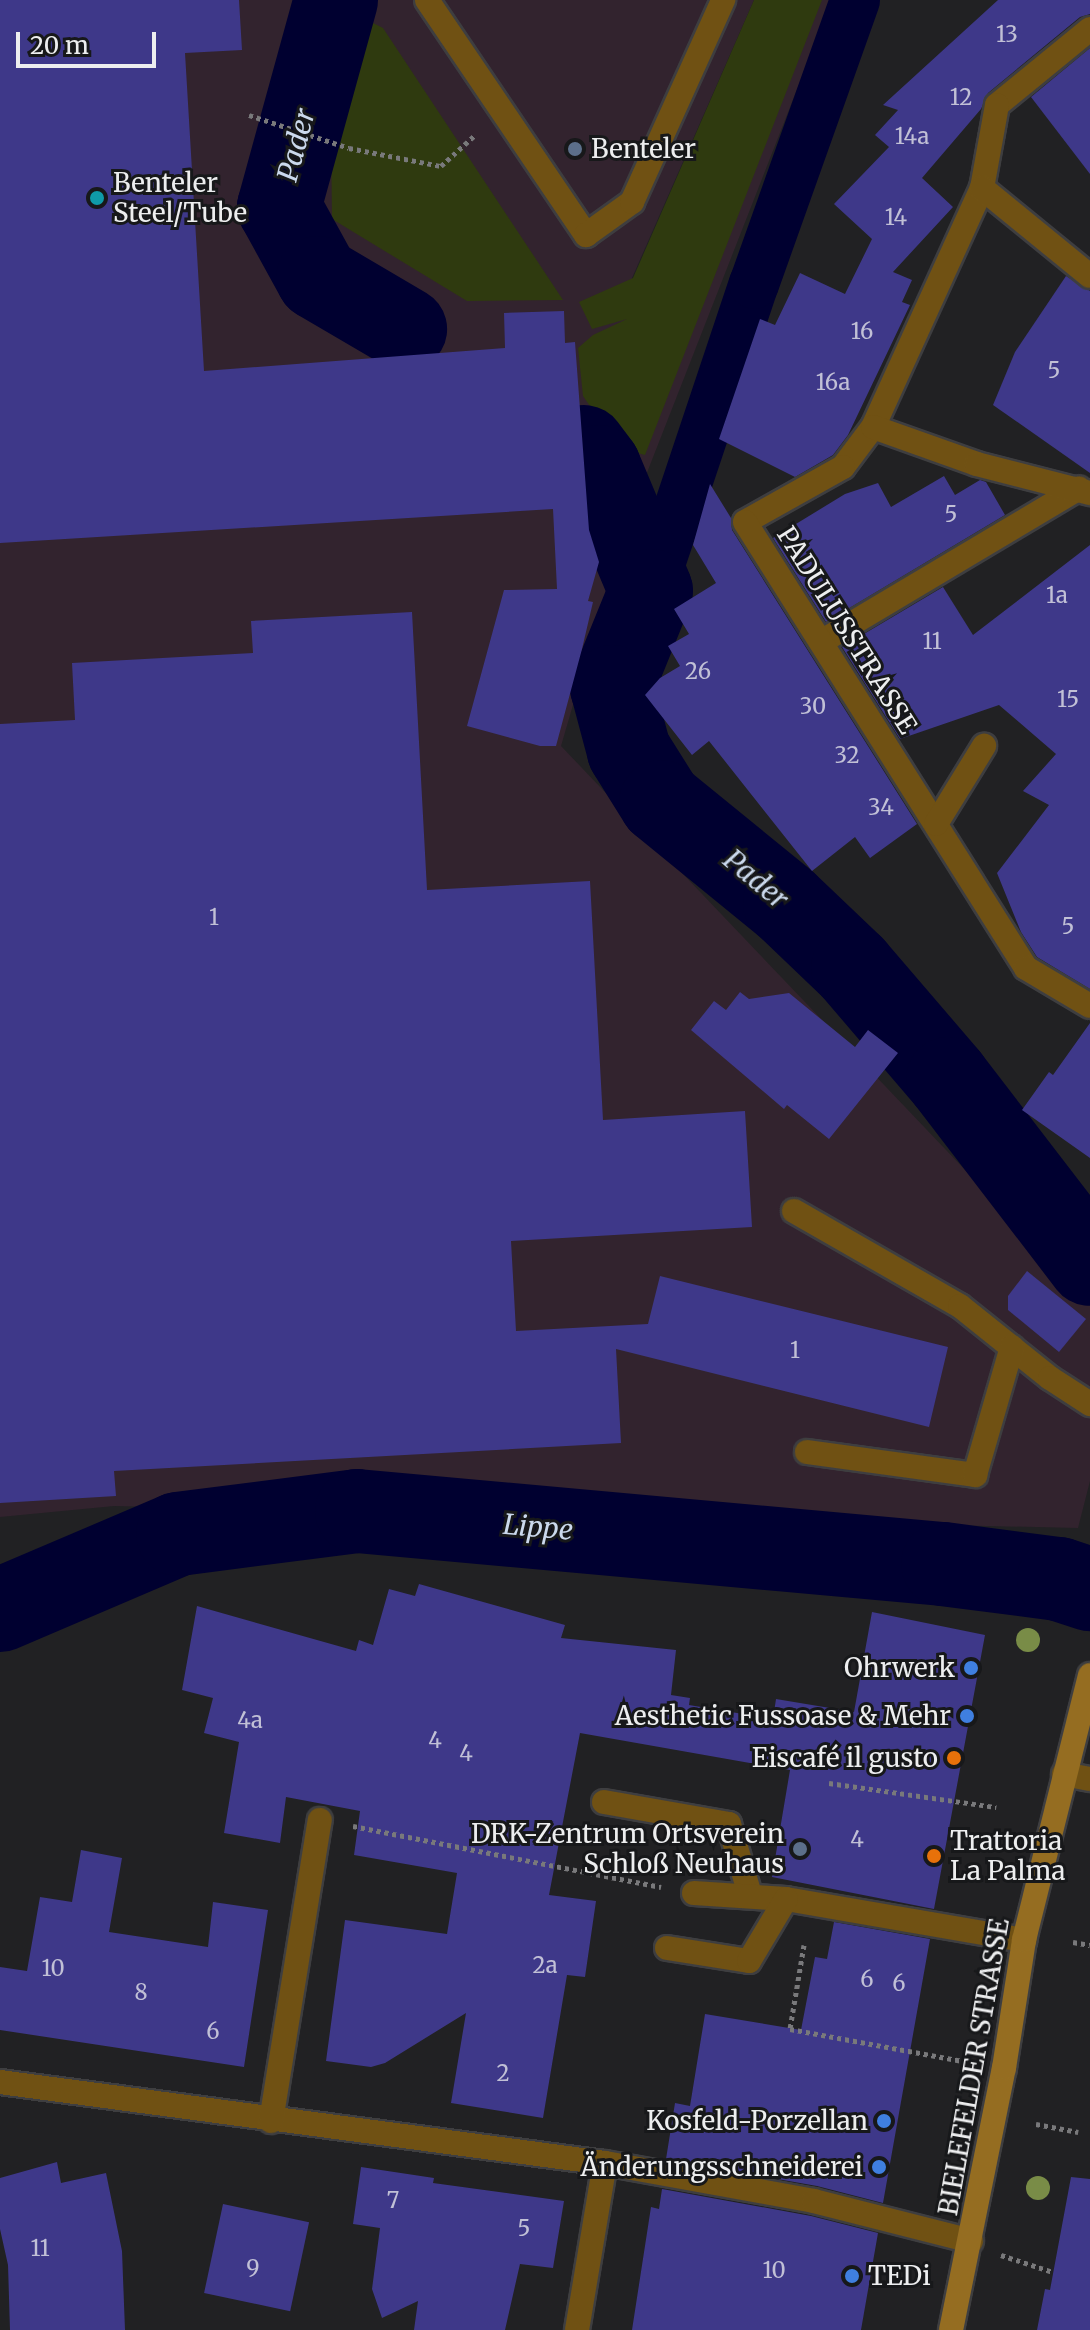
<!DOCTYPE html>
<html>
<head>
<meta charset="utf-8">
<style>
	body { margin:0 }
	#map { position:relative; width:1090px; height:2330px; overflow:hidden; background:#212123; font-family:Merriweather,serif }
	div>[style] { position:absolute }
	.industrial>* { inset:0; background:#32232e }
	.green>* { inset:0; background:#2f3a0f }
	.canal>* { height:50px; margin:-25px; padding:0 25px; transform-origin:25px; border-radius:25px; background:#000030 }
	.river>* { height:84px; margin:-42px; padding:0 42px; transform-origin:42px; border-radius:42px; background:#000030 }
	.building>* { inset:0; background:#3e3889; transform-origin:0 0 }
	.path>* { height:5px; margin-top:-2.5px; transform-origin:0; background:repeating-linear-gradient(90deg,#79797b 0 4px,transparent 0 8px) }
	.roads { filter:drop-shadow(2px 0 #3e3e40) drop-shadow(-2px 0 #3e3e40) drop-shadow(0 2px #3e3e40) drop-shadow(0 -2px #3e3e40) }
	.lane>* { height:24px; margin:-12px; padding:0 12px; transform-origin:12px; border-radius:12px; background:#705113 }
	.street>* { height:24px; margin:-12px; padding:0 12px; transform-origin:12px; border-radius:12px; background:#705113 }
	.secondary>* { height:24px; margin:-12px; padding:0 12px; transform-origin:12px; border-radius:12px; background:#956d21 }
	.trees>* { width:24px; height:24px; margin:-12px; border-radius:50%; background:#798c47 }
	.dots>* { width:22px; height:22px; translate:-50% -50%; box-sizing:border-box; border:4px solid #17181a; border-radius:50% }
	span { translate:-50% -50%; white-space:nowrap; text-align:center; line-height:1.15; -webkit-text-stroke:6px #17181a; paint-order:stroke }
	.number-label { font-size:22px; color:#c1c0d6 }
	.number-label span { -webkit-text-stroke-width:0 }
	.poi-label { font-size:26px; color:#edeeef }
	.left { translate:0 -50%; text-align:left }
	.right { translate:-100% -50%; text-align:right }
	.street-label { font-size:26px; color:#edeeef }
	.water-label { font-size:28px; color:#cbd9ed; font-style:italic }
	.scale { position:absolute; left:16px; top:32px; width:140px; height:36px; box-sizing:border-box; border:4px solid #edeeef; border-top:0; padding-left:10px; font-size:24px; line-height:28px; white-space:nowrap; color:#edeeef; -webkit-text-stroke:6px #17181a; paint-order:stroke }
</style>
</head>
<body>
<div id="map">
	<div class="industrial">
		<div style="clip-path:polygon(0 0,754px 0,632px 278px,627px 319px,803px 0,832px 0,623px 534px,561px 746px,1090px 1301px,1090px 1481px,1078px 1528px,114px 1506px,0 1517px)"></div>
	</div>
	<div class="green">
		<div style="clip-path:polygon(754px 0,822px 0,645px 455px,619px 448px,583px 396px,578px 348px,593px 335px,627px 319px,592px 329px,579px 302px,633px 278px)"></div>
		<div style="clip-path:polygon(365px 19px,383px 28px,563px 300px,467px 301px,332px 219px,331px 134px)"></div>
	</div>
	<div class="canal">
		<div style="left:651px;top:591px;width:324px;rotate:-71.5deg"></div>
		<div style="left:754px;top:284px;width:301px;rotate:-70.4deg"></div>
	</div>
	<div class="river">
		<div style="left:336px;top:0;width:215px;rotate:105.4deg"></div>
		<div style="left:279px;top:207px;width:81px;rotate:61.2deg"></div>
		<div style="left:318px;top:278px;width:101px;rotate:30.4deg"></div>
		<div style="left:584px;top:447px;width:25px;rotate:53deg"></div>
		<div style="left:599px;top:467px;width:134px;rotate:67.2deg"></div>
		<div style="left:651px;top:591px;width:104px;rotate:112.1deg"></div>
		<div style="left:612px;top:687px;width:66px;rotate:75.1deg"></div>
		<div style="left:629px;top:751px;width:60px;rotate:57.9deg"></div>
		<div style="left:661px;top:802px;width:160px;rotate:39.2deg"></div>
		<div style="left:785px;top:903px;width:94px;rotate:43.7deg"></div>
		<div style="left:853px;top:968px;width:146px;rotate:49.4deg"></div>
		<div style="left:948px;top:1079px;width:233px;rotate:52.5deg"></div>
		<div style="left:0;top:1610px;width:194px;rotate:-23.1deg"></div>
		<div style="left:178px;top:1534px;width:180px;rotate:-7.3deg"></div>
		<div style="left:357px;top:1511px;width:588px;rotate:5.17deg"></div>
		<div style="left:943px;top:1564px;width:117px;rotate:7.4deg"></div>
		<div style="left:1059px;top:1579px;width:33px;rotate:18deg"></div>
	</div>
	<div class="building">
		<div style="clip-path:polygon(0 0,239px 0,242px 50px,185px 53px,204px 371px,505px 348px,504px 313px,564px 311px,565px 343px,575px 342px,589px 530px,599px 562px,588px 601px,593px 602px,582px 649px,556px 746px,540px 746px,467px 726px,504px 590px,557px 589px,553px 509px,0 543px)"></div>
		<div style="clip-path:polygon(998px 0,1090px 0,1090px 14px,1080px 17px,988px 93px,981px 109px,922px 178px,953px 207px,893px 272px,912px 280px,902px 302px,910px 305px,848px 435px,833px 455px,795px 477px,719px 439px,760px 319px,775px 325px,800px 273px,845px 294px,872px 239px,834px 204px,889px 147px,875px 135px,898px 110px,883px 105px)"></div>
		<div style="clip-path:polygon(1090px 48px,1090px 174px,1031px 97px)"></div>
		<div style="clip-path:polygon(1066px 276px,1090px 291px,1090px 473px,993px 405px,1015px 352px)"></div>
		<div style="clip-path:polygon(944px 476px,955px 495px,980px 480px,986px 482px,1005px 515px,826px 622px,773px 538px,845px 494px,878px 483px,891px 507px)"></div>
		<div style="clip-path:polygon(710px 484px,731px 518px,732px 530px,917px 824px,870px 858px,855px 837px,812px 871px,709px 741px,692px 755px,645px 695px,660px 678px,680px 666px,668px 646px,689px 634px,674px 609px,716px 583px,693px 545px)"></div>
		<div style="clip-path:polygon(1090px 545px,1090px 989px,1037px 957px,1021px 932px,997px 873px,1049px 805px,1023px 791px,1056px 754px,999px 705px,900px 739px,842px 647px,943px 587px,973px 635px)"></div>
		<div style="clip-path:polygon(412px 612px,427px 890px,590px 881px,603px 1120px,745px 1111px,752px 1227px,511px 1241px,516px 1331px,648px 1324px,660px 1276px,948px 1347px,929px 1427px,616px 1349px,621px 1443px,114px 1471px,116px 1496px,0 1503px,0 724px,75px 720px,72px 663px,253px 653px,251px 621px)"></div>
		<div style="clip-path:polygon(740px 992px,749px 999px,789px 993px,855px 1047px,868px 1030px,898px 1053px,829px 1139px,787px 1105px,784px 1109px,691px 1030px,714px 1001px,726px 1010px)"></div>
		<div style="clip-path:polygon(1090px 1023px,1090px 1158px,1022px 1110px,1049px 1072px,1053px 1075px)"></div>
		<div style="clip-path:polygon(1027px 1271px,1086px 1319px,1059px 1352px,1008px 1310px,1008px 1296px)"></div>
		<div style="clip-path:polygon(419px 1584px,565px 1625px,561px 1638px,676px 1650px,671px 1695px,690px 1698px,689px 1705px,773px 1719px,776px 1699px,854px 1712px,872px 1612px,985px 1635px,934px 1909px,772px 1877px,790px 1770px,580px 1733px,549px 1895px,596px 1901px,585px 1977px,567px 1975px,543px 2118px,451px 2103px,466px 2013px,385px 2063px,371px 2067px,326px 2061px,345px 1920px,447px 1934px,457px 1873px,354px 1855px,360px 1811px,286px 1797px,280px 1843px,224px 1833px,239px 1742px,204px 1733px,213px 1698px,182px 1690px,197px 1606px,356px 1651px,359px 1640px,373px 1645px,389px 1589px,415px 1596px)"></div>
		<div style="clip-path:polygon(81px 1850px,122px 1858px,109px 1932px,208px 1947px,213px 1902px,268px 1910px,244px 2067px,0 2030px,0 1967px,27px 1971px,40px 1897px,72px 1902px)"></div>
		<div style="clip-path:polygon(834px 1922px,930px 1939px,883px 2203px,817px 2186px,666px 2159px,675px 2103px,690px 2106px,705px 2014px,801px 2030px,815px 1957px,827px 1959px)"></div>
		<div style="clip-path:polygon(57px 2162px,61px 2183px,106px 2173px,122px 2251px,125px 2330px,10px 2330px,8px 2265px,0 2229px,0 2178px)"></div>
		<div style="clip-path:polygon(361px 2167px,434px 2178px,433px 2183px,564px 2201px,553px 2268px,520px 2264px,505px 2330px,414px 2330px,418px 2301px,382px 2318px,372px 2289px,380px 2228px,353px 2224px)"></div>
		<div style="clip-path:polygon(1071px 2177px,1090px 2179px,1090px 2330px,1037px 2330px,1045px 2289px,1050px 2290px)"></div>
		<div style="clip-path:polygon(662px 2189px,811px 2216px,878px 2233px,861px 2330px,632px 2330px,651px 2207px,659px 2209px)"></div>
		<div style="left:223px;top:2204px;width:88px;height:91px;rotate:12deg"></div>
	</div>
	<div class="path">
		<div style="left:249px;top:115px;width:105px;rotate:18.3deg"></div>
		<div style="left:349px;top:148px;width:94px;rotate:11.1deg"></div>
		<div style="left:441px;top:166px;width:47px;rotate:-42.4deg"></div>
		<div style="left:829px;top:1783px;width:169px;rotate:8.2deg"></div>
		<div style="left:353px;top:1826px;width:314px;rotate:11.2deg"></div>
		<div style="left:1073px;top:1942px;width:17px;rotate:10deg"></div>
		<div style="left:804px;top:1945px;width:85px;rotate:99.5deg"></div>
		<div style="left:790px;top:2029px;width:181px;rotate:10.5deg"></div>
		<div style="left:1036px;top:2124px;width:43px;rotate:10.8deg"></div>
		<div style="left:1001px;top:2255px;width:55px;rotate:18.1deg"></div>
	</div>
	<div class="roads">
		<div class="lane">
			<div style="left:427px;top:0;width:284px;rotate:55.9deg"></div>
			<div style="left:586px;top:235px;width:57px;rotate:-35.7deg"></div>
			<div style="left:632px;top:202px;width:222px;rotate:-65.7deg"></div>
			<div style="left:821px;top:642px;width:300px;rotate:-30.8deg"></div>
			<div style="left:794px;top:1211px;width:191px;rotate:29.8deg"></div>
			<div style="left:960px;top:1306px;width:115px;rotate:38.7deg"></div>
			<div style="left:1050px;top:1378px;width:48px;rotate:33deg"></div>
			<div style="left:807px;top:1452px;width:170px;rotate:7.8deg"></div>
			<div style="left:975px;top:1475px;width:133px;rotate:-73.9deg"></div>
			<div style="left:604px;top:1802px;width:127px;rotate:10deg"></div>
			<div style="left:729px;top:1824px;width:74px;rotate:73.5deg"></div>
			<div style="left:694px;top:1893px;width:92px;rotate:3.7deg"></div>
			<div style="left:786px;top:1899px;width:242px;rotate:9.8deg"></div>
			<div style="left:667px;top:1948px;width:83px;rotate:9deg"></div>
			<div style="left:749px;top:1961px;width:72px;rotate:-59.2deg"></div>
		</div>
		<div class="street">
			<div style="left:1090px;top:29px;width:120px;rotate:140.7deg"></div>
			<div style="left:997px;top:105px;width:84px;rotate:100.2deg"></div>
			<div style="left:982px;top:188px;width:263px;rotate:114.5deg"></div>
			<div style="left:873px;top:427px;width:50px;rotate:126.9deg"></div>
			<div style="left:843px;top:467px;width:112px;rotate:150.7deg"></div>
			<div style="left:745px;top:522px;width:527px;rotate:57.79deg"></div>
			<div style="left:1026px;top:968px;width:74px;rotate:30.7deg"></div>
			<div style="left:982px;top:188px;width:139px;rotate:39.2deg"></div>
			<div style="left:873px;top:427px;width:110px;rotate:19.6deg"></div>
			<div style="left:977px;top:464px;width:117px;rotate:14.4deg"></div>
			<div style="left:936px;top:824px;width:92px;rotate:-58.4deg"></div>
			<div style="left:1064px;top:1774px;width:26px;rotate:11deg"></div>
			<div style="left:0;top:2082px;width:610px;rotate:7.63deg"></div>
			<div style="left:605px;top:2163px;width:212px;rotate:10.3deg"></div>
			<div style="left:814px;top:2201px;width:162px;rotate:14.3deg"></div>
			<div style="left:271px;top:2121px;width:305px;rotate:-80.8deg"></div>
			<div style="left:577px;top:2330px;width:169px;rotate:-80.5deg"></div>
		</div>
		<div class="secondary">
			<div style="left:951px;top:2330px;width:267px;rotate:-78.6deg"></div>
			<div style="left:1004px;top:2068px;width:130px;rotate:-81.1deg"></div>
			<div style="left:1024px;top:1940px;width:273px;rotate:-76deg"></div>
		</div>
	</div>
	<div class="trees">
		<div style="left:1028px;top:1640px"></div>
		<div style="left:1038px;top:2188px"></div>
	</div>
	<div class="dots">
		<div style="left:575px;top:149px;background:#5c6f8a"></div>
		<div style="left:97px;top:198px;background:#0f9aa8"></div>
		<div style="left:971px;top:1668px;background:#3f7fe0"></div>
		<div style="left:967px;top:1716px;background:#3f7fe0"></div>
		<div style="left:954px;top:1758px;background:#e8710a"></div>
		<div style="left:800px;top:1849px;background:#5c6f8a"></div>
		<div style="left:934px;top:1856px;background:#e8710a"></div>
		<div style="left:884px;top:2121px;background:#3f7fe0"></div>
		<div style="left:879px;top:2167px;background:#3f7fe0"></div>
		<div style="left:852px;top:2276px;background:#3f7fe0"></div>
	</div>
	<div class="number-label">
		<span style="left:1007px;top:35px">13</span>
		<span style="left:961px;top:98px">12</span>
		<span style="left:912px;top:137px">14a</span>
		<span style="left:896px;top:218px">14</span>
		<span style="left:862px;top:332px">16</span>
		<span style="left:1054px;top:371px">5</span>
		<span style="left:833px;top:383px">16a</span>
		<span style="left:951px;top:515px">5</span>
		<span style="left:1057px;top:596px">1a</span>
		<span style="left:932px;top:642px">11</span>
		<span style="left:698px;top:672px">26</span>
		<span style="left:1068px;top:700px">15</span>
		<span style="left:813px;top:707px">30</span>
		<span style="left:847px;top:756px">32</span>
		<span style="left:881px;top:808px">34</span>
		<span style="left:214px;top:918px">1</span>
		<span style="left:1068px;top:927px">5</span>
		<span style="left:795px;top:1351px">1</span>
		<span style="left:250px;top:1721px">4a</span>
		<span style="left:435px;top:1741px">4</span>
		<span style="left:466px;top:1754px">4</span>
		<span style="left:857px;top:1840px">4</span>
		<span style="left:545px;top:1966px">2a</span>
		<span style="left:53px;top:1969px">10</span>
		<span style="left:867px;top:1980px">6</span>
		<span style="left:899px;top:1984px">6</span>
		<span style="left:141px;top:1993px">8</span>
		<span style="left:213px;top:2032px">6</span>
		<span style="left:503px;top:2074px">2</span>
		<span style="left:393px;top:2201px">7</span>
		<span style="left:524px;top:2229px">5</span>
		<span style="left:40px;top:2249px">11</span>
		<span style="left:253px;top:2269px">9</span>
		<span style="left:774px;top:2271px">10</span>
	</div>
	<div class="poi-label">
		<span class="left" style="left:591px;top:149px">Benteler</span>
		<span class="left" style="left:113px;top:198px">Benteler<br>Steel/Tube</span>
		<span class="right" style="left:955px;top:1668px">Ohrwerk</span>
		<span class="right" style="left:951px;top:1716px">Aesthetic Fussoase &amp; Mehr</span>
		<span class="right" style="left:938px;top:1758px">Eiscafé il gusto</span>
		<span class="right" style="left:784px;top:1849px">DRK-Zentrum Ortsverein<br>Schloß Neuhaus</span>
		<span class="left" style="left:950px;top:1856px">Trattoria<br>La Palma</span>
		<span class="right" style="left:868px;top:2121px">Kosfeld-Porzellan</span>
		<span class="right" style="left:863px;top:2167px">Änderungsschneiderei</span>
		<span class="left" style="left:868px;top:2276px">TEDi</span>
	</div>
	<div class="street-label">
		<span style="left:847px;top:630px;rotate:58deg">PADULUSSTRASSE</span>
		<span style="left:974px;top:2067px;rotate:-80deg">BIELEFELDER STRASSE</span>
	</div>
	<div class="water-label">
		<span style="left:296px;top:145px;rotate:-75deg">Pader</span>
		<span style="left:756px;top:879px;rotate:40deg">Pader</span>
		<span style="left:538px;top:1527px;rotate:5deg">Lippe</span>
	</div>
	<div class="scale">20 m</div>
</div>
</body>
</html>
